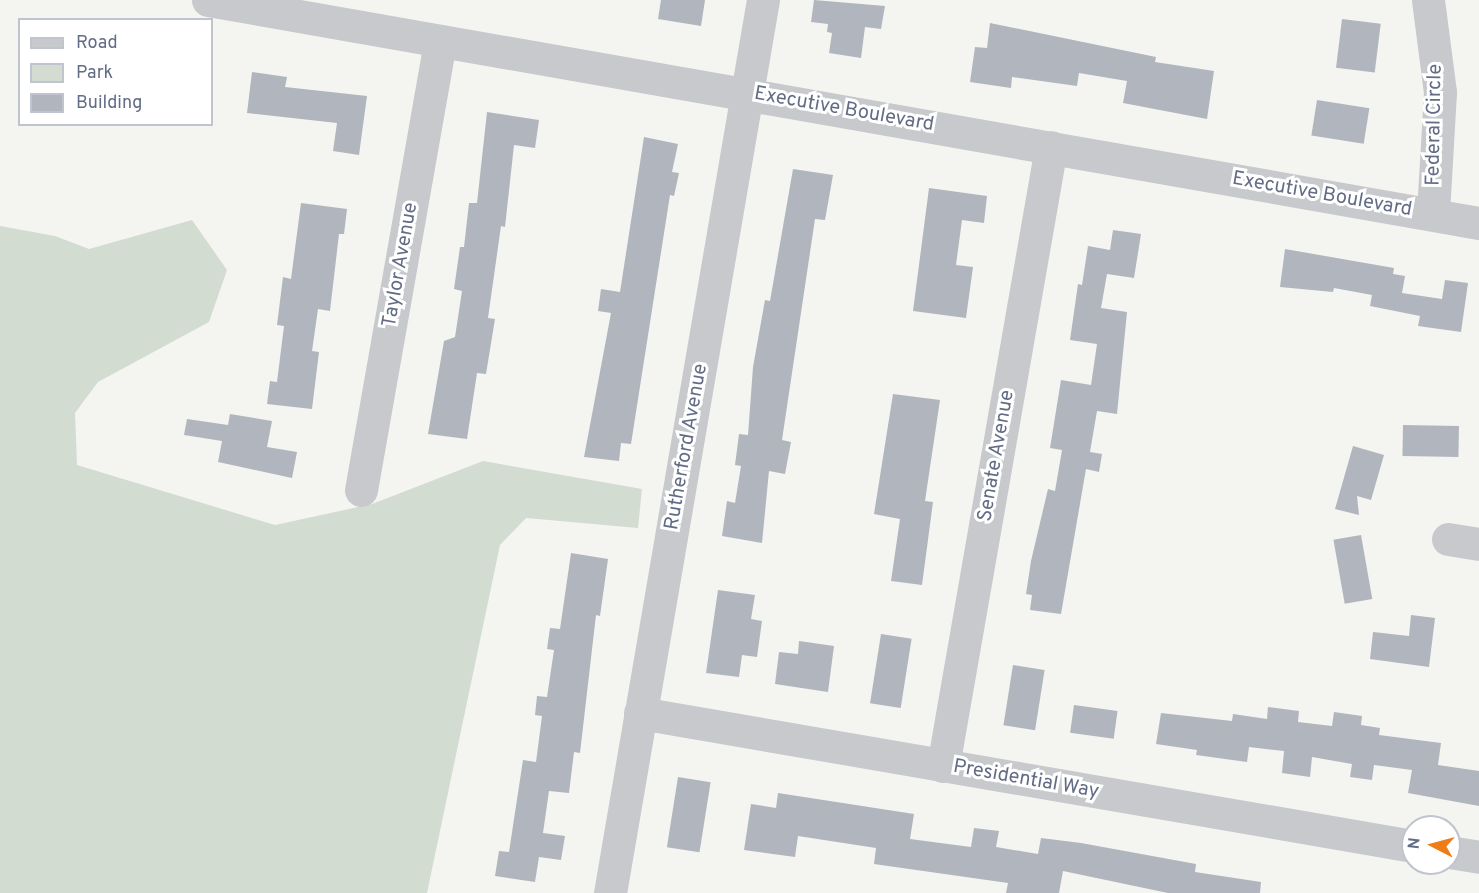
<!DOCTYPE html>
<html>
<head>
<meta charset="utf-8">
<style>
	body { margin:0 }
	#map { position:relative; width:1479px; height:893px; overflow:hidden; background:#f4f5f0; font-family:Overpass,sans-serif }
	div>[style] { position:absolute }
	.green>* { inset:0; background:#d3dcd1 }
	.building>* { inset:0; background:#b1b5bd; transform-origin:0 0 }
	.minor>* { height:33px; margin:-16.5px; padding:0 16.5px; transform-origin:16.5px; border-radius:16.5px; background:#c7c9cd }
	span { translate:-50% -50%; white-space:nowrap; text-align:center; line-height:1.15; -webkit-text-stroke:6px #fff; paint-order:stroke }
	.street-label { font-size:20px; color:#626c84 }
	.legend { position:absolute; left:18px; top:18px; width:195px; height:108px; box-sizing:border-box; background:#fff; border:2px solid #c0c4ce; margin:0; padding:8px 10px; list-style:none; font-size:18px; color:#626c84 }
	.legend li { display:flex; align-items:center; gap:12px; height:30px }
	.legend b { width:30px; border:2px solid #c0c4ce }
	.north { position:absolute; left:1401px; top:815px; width:60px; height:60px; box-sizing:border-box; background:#fff; border:2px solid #c0c4ce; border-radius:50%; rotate:276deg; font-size:16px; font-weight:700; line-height:24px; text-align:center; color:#626c84 }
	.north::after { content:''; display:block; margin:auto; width:21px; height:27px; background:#ee7d17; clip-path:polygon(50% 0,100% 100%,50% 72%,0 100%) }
</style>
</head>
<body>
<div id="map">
	<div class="green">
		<div style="clip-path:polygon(192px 220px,227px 270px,209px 322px,98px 382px,75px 413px,77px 465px,275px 525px,372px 504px,483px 461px,642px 489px,638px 528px,526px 518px,500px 545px,427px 893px,0 893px,0 226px,55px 236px,89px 249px)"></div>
	</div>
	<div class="building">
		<div style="clip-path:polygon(661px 0,705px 0,701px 26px,658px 19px)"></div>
		<div style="clip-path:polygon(814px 0,885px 6px,881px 29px,865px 27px,861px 58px,829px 53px,832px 33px,827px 32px,828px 24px,811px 22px)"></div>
		<div style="left:1342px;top:19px;width:39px;height:49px;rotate:7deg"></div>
		<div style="clip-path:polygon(990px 23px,1156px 57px,1155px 62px,1214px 71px,1207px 119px,1123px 103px,1127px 81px,1079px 73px,1077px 86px,1012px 77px,1011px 88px,970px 82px,975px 47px,987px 48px)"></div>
		<div style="clip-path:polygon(252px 72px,287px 77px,285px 87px,367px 96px,359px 155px,333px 151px,337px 123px,247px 113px)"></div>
		<div style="left:1317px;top:100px;width:53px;height:36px;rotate:9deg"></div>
		<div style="clip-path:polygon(487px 112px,539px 120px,535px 148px,514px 145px,505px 227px,501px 226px,488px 318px,495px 319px,486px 374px,477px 373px,467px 439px,428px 434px,444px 341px,455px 337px,462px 291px,454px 289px,460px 247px,464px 247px,469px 203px,477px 203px)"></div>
		<div style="clip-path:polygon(644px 137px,678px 144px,672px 172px,679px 173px,674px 196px,670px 195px,631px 444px,621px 443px,619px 461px,584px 457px,611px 313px,598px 311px,601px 289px,620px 292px)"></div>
		<div style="clip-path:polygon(793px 169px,833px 175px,825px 220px,815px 219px,782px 440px,791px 442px,785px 474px,769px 471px,762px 543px,722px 536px,727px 501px,735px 503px,741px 466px,735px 465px,739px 434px,748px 435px,753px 367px,765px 300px,770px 301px)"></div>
		<div style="clip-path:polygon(929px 188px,987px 196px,984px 223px,962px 220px,956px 265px,973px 267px,966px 318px,913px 311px)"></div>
		<div style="clip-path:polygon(301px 203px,347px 209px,344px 234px,339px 234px,330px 311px,318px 309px,312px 351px,319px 352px,312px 409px,267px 404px,270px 381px,277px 382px,284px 326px,277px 325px,283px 277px,291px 279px)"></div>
		<div style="clip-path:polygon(1113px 230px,1141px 234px,1134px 278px,1107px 274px,1101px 308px,1127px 312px,1117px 414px,1097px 411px,1090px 452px,1102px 454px,1099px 472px,1086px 469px,1061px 614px,1030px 610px,1032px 595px,1026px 594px,1031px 561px,1048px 489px,1055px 491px,1062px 450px,1050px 448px,1061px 380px,1091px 385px,1097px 344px,1070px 340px,1078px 284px,1082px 285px,1088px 246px,1110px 250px)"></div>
		<div style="clip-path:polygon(1285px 249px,1394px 268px,1393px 274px,1405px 276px,1402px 293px,1442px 299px,1445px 280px,1468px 283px,1461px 332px,1418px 326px,1420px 316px,1370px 306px,1372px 295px,1334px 288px,1333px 292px,1280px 287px)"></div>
		<div style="clip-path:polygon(893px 394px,940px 400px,925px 501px,933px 502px,922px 585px,891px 581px,900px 519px,874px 514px)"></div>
		<div style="clip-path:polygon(230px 414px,272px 421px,267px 447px,297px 452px,292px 478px,218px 462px,222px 441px,184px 435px,187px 419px,228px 425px)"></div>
		<div style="left:1403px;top:425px;width:56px;height:31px;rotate:1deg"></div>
		<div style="clip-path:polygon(1353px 446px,1384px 455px,1371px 500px,1357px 496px,1359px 515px,1335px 509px)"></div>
		<div style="left:1361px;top:535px;width:65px;height:28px;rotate:80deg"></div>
		<div style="clip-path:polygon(571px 553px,608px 559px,600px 616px,596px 615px,580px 753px,574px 752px,569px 793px,549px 791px,543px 833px,565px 836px,561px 860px,539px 857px,535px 882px,495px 876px,499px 851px,509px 852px,523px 760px,536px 762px,542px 716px,535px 715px,537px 696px,547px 697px,554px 650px,547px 649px,550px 628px,560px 629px)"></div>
		<div style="clip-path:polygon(718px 590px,755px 595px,751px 619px,762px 621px,757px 657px,742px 655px,739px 677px,706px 673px)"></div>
		<div style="clip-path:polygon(1411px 615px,1435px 618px,1429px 667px,1370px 659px,1373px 632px,1409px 636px)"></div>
		<div style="left:881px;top:634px;width:31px;height:70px;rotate:9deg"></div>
		<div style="clip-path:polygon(799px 641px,834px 646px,828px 692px,775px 684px,779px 652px,798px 654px)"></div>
		<div style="left:1013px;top:665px;width:32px;height:61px;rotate:9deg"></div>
		<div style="left:1074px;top:705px;width:44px;height:28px;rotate:8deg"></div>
		<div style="clip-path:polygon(1268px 707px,1299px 711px,1298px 722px,1332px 726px,1334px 712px,1362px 716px,1361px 725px,1380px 728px,1379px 735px,1441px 743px,1438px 765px,1479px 771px,1479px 806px,1408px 793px,1412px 770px,1374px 765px,1372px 780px,1350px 777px,1352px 764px,1312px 757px,1310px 777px,1282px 773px,1284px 751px,1249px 747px,1247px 762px,1196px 755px,1197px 750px,1156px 744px,1161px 713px,1232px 721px,1233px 714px,1267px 719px)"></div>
		<div style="left:678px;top:777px;width:33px;height:71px;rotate:9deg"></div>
		<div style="clip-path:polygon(778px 793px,914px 814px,910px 839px,971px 847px,974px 828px,999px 831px,996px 847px,1038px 854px,1041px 838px,1081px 843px,1196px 864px,1195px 872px,1261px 882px,1260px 893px,1168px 893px,1063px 871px,1059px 893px,1006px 893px,1008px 883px,874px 864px,876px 848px,798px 836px,795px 857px,744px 850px,751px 804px,776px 808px)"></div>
	</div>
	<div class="minor">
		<div style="left:208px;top:0;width:1290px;rotate:9.95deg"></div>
		<div style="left:1428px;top:0;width:93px;rotate:82.6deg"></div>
		<div style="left:1440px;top:92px;width:122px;rotate:93.3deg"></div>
		<div style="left:361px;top:490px;width:456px;rotate:-80deg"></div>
		<div style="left:1448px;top:539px;width:31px;rotate:9deg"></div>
		<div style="left:640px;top:713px;width:784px;rotate:9.76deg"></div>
		<div style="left:943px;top:766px;width:628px;rotate:-80.1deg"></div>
		<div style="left:1449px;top:852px;width:30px;rotate:9deg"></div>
		<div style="left:610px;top:893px;width:906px;rotate:-80.28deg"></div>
	</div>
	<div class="street-label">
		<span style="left:844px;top:110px;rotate:10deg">Executive Boulevard</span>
		<span style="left:1435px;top:125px;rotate:-89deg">Federal Circle</span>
		<span style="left:1322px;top:195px;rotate:10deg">Executive Boulevard</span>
		<span style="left:401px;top:265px;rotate:-80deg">Taylor Avenue</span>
		<span style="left:687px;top:447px;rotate:-80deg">Rutherford Avenue</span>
		<span style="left:997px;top:456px;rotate:-80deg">Senate Avenue</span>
		<span style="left:1026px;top:780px;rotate:10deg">Presidential Way</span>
	</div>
	<ul class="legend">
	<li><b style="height:8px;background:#c7c9cd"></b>Road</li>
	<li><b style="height:16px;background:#d3dcd1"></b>Park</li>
	<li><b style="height:16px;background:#b1b5bd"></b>Building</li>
	</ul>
	<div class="north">N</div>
</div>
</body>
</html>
